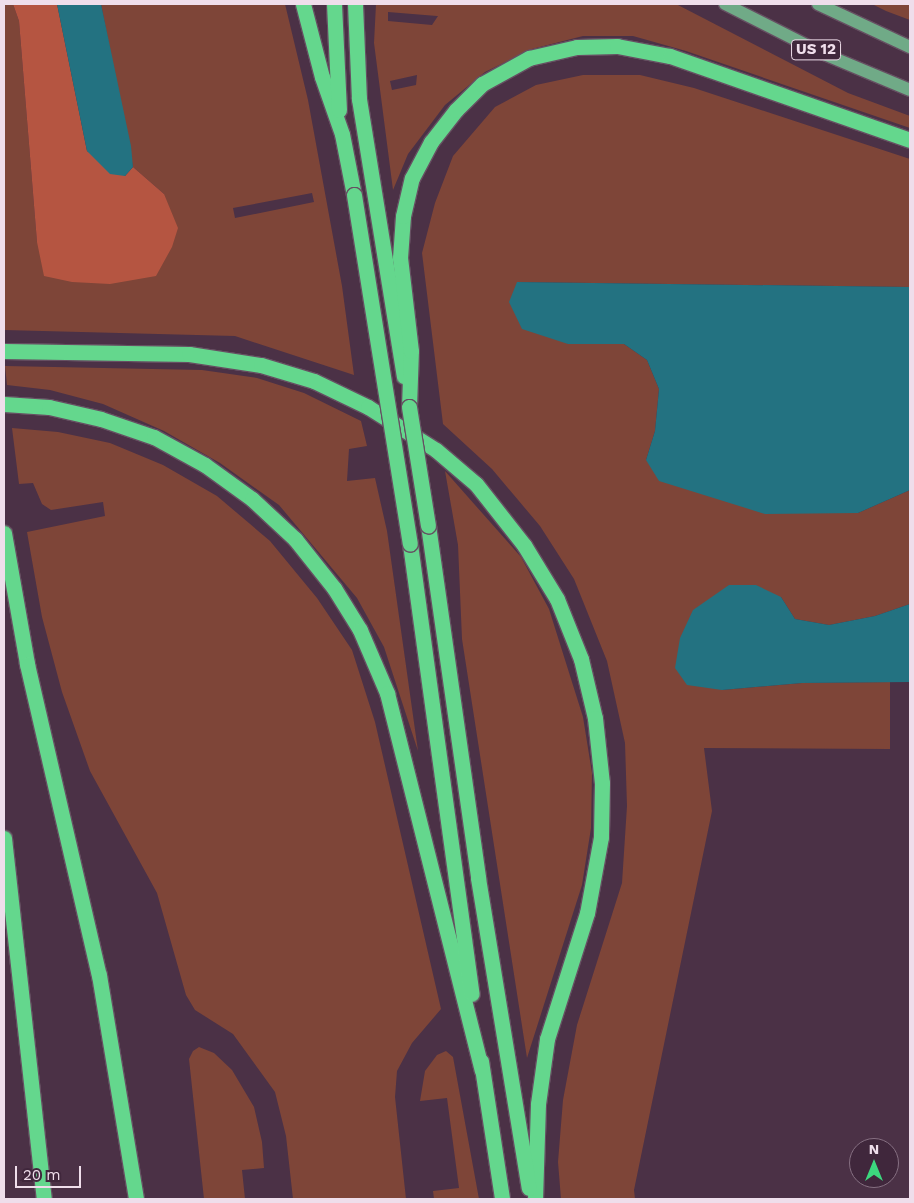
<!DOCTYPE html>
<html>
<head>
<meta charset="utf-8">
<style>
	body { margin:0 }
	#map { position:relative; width:914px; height:1203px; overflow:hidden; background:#4b3146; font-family:"Work Sans",sans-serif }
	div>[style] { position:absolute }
	.green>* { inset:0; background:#7e4538 }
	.forest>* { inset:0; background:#b55541 }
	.water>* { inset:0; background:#237281 }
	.roads { filter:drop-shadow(1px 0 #664f62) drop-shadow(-1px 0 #664f62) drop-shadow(0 1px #664f62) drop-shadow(0 -1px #664f62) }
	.primary>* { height:12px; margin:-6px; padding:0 6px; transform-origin:6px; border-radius:6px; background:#70aa87 }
	.highway>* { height:15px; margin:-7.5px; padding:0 7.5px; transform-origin:7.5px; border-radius:7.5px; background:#64d78d }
	.bridges { filter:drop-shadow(1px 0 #664f62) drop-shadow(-1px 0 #664f62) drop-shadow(0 1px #664f62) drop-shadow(0 -1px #664f62) }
	.highway-bridge>* { height:15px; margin:-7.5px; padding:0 7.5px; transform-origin:7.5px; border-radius:7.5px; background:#64d78d }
	span { translate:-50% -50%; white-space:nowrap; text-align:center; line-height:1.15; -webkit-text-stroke:5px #40273c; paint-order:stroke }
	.shield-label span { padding:1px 4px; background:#40273c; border:1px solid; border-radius:4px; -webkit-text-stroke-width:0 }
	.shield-label { font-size:15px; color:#efdeeb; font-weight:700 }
	.frame { position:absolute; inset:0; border:5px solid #efdeeb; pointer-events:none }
	.north { position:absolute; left:849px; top:1138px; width:50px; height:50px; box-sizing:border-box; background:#40273c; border:1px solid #867082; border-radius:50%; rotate:0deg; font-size:14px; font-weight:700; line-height:20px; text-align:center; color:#efdeeb }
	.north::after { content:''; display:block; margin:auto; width:18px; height:22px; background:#3cd77e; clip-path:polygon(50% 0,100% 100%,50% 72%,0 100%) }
	.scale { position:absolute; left:15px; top:1166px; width:66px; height:22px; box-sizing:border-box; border:2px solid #efdeeb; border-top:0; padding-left:6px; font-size:15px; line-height:18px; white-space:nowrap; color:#efdeeb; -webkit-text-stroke:4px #40273c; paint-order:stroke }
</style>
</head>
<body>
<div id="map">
	<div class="green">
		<div style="clip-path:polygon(evenodd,4px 4px,13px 4px,19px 21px,37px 242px,164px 194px,133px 167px,101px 4px,285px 4px,308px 100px,342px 286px,354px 375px,235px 336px,4px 330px,4px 4px,312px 193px,314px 202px,235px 218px,233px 208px,312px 193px)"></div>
		<div style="clip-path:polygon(evenodd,376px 4px,676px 4px,848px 93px,910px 116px,910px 128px,686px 51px,633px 36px,583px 36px,532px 49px,485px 72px,445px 105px,408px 154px,393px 190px,374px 43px,376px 4px,388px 12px,437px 16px,438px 16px,432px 25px,388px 21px,388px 12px,376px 4px,417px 75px,416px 85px,392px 90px,390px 81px,417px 75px)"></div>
		<div style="clip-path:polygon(872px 4px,910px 4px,910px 20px,886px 11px)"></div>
		<div style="clip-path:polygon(583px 75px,640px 75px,694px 88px,910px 159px,910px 287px,517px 282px,568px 344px,624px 344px,647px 360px,659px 389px,655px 431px,646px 460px,858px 513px,910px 490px,910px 604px,875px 616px,829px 625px,795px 619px,781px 597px,722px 690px,802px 683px,890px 682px,890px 749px,704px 748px,712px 811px,634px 1190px,635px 1199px,561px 1199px,558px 1162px,563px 1100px,577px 1025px,622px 883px,627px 806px,625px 743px,607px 661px,574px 579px,540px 526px,492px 469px,443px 424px,422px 253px,435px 203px,453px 156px,495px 107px,536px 85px)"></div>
		<div style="clip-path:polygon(5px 366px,202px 370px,257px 378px,304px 393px,361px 421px,367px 446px,349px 449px,347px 481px,375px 478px,387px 531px,418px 751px,384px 647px,357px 598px,279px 505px,220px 463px,164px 431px,103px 404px,50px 390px,7px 385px)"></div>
		<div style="clip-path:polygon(12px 428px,58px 432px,110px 443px,163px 465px,217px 496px,270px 541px,317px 598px,352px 650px,375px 722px,441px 1009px,412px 1043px,397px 1071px,395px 1097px,406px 1199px,293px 1199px,286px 1136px,275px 1092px,233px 1034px,195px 1010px,186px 995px,157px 893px,90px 771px,62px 692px,42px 617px,27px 532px,105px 516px,103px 502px,51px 510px,42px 504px,33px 483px,19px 484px)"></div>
		<div style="clip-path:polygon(445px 471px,521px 557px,549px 609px,583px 717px,592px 773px,591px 828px,582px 885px,527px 1058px,462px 639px,458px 545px)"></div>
		<div style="clip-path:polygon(199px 1047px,214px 1053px,232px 1070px,254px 1107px,262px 1142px,264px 1168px,242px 1170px,245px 1199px,204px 1199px,189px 1059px,193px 1051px)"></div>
		<div style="clip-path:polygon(446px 1051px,453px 1057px,479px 1199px,434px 1199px,433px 1191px,459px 1188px,447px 1098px,420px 1101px,425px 1071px,437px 1055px)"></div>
	</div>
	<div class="forest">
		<div style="clip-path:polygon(13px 4px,57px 4px,87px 151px,125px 176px,133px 167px,164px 194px,178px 228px,172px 247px,156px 276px,110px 284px,72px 282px,44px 276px,37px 242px,19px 21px)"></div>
	</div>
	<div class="water">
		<div style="clip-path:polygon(57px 4px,101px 4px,131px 146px,133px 167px,125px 176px,110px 174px,87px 151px)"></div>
		<div style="clip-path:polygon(517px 282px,910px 287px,910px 490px,858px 513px,765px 514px,659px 481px,646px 460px,655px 431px,659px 389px,647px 360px,624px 344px,568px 344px,522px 329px,509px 302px)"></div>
		<div style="clip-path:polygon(729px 585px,756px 585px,781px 597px,795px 619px,829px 625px,875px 616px,910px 604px,910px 682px,802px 683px,722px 690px,687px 685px,675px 668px,680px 638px,693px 610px)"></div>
	</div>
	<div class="roads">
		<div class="primary">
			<div style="left:725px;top:4px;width:111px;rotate:26.8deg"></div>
			<div style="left:824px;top:54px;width:93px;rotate:22.7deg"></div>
			<div style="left:818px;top:4px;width:102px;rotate:25.1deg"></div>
		</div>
		<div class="highway">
			<div style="left:303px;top:4px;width:75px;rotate:75.4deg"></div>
			<div style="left:322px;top:77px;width:60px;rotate:70.7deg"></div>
			<div style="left:342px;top:134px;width:62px;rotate:78.9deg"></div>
			<div style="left:334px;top:4px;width:106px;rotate:87.3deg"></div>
			<div style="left:355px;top:4px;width:95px;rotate:87.6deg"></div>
			<div style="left:359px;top:99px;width:281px;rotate:80.8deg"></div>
			<div style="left:4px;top:351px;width:185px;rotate:0.9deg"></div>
			<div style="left:189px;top:354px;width:73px;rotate:8.7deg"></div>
			<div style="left:261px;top:365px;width:55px;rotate:16.8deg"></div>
			<div style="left:314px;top:381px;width:60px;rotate:25.7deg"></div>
			<div style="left:368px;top:407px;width:80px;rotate:32.3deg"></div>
			<div style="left:436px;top:450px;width:52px;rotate:40.4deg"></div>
			<div style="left:476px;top:484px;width:78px;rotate:51.8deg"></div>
			<div style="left:524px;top:545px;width:63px;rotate:58.6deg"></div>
			<div style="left:557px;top:599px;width:65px;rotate:68.2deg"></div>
			<div style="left:581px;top:659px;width:61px;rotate:76.7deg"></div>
			<div style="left:595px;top:718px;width:65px;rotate:83.9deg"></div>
			<div style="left:602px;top:783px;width:54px;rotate:91.1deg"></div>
			<div style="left:601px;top:837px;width:77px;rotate:100.4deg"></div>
			<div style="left:587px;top:913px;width:132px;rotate:107.6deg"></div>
			<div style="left:547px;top:1039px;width:66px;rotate:97.9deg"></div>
			<div style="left:538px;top:1104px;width:95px;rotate:91.8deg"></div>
			<div style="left:4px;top:404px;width:45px;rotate:3.8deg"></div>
			<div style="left:49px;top:407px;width:53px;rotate:13deg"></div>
			<div style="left:101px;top:419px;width:56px;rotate:18.8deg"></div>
			<div style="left:154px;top:437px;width:58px;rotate:28.8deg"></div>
			<div style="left:205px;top:465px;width:58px;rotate:35.9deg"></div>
			<div style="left:252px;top:499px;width:59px;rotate:42.9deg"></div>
			<div style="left:295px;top:539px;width:63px;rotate:51.5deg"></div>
			<div style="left:334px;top:588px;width:49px;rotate:58.2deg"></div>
			<div style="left:360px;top:630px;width:69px;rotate:66.8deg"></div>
			<div style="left:387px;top:693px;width:389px;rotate:75.9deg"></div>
			<div style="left:409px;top:407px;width:56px;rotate:-88deg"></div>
			<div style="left:411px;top:351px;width:94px;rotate:-96.7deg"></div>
			<div style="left:400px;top:258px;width:42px;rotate:-85.9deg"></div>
			<div style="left:403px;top:216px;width:39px;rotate:-77deg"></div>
			<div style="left:412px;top:178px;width:41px;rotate:-62.2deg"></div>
			<div style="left:431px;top:142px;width:41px;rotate:-52deg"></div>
			<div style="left:456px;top:110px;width:37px;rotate:-45deg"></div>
			<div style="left:482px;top:84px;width:54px;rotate:-29deg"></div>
			<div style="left:529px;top:58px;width:49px;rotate:-12.9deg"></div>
			<div style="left:577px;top:47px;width:40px;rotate:-1.4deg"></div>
			<div style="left:617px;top:46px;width:54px;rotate:10.7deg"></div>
			<div style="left:670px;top:56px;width:254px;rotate:19.3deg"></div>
			<div style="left:428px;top:525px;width:357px;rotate:81.9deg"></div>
			<div style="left:478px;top:878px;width:314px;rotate:80.7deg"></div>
			<div style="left:4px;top:533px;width:133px;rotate:80deg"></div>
			<div style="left:27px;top:664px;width:319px;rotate:77deg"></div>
			<div style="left:99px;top:975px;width:227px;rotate:80.6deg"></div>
			<div style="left:410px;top:544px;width:454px;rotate:82.2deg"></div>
			<div style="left:4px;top:838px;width:363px;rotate:83.7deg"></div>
			<div style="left:481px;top:1061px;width:140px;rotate:81.3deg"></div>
		</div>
	</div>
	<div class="bridges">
		<div class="highway-bridge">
			<div style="left:354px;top:195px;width:353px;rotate:80.9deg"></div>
			<div style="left:409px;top:407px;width:120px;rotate:80.9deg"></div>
		</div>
	</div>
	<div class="shield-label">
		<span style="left:816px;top:50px">US 12</span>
	</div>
	<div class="frame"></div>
	<div class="north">N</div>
	<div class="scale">20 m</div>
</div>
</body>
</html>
